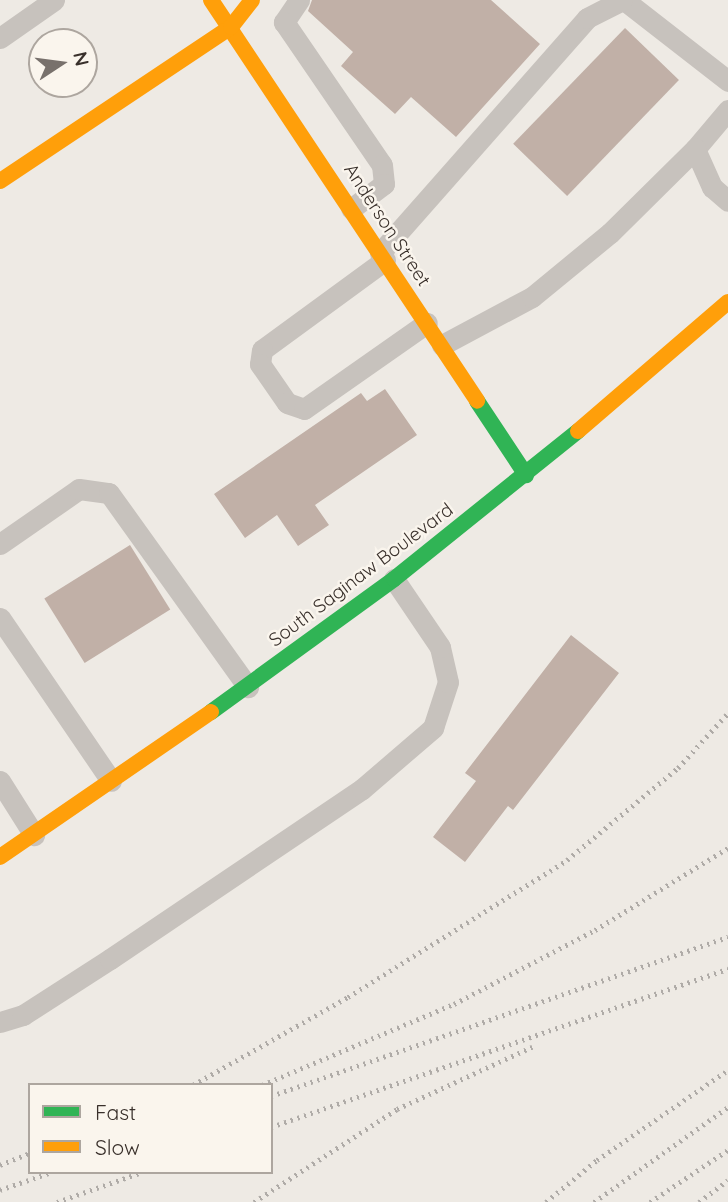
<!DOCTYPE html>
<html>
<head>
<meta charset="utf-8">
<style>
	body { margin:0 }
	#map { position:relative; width:728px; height:1202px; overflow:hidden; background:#eeeae4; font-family:Quicksand,sans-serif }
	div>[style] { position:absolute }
	.building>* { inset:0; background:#c1b0a7; transform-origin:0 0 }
	.lane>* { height:21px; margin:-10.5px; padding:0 10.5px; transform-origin:10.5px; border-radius:10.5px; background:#c7c2bd }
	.fast>* { height:16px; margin:-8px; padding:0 8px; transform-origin:8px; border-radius:8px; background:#30b455 }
	.slow>* { height:16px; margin:-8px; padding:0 8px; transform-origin:8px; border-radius:8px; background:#ff9f0a }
	.rail>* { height:5px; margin-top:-2.5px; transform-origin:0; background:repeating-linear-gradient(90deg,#afaba7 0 2px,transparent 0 7px) }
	span { translate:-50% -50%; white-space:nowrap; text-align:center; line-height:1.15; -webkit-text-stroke:5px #faf5ed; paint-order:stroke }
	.street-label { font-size:19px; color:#39302b }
	.legend { position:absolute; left:28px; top:1083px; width:245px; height:91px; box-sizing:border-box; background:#faf5ed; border:2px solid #ada69f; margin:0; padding:9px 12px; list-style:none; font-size:21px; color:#39302b }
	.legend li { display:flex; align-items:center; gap:14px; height:35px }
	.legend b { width:35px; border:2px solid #ada69f }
	.north { position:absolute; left:28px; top:28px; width:70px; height:70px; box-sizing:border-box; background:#faf5ed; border:2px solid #ada69f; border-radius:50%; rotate:77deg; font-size:19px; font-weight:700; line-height:28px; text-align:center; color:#39302b }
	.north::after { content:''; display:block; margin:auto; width:24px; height:32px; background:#78716c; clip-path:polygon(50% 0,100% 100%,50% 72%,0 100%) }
</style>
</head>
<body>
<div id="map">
	<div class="building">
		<div style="clip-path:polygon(312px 0,491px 0,540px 44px,456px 137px,411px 97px,395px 114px,341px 66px,353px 52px,308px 11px)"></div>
		<div style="left:625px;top:28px;width:75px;height:161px;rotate:44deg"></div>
		<div style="clip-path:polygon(385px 389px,417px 435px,315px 505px,329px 525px,298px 546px,277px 515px,245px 538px,214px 494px,361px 393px,367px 401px)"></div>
		<div style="left:130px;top:545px;width:76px;height:101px;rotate:58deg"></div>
		<div style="clip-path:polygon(571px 635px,619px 673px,513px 810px,508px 806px,465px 862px,433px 837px,476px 781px,465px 773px)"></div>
	</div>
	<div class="lane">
		<div style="left:299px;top:0;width:27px;rotate:124deg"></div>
		<div style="left:284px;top:22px;width:173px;rotate:55.6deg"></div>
		<div style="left:382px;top:165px;width:19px;rotate:84deg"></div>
		<div style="left:384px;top:184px;width:41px;rotate:142.9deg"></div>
		<div style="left:624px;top:0;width:132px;rotate:37.9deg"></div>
		<div style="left:0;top:38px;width:66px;rotate:-35.1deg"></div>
		<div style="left:728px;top:110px;width:51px;rotate:130.2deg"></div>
		<div style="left:695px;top:149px;width:42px;rotate:65.9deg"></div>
		<div style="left:712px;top:187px;width:21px;rotate:41deg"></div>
		<div style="left:380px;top:253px;width:313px;rotate:-48.6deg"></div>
		<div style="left:587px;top:18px;width:39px;rotate:-27deg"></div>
		<div style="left:385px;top:260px;width:152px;rotate:143.8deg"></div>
		<div style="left:262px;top:350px;width:14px;rotate:98deg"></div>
		<div style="left:260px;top:364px;width:47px;rotate:55.3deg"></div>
		<div style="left:287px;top:403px;width:18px;rotate:19deg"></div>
		<div style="left:304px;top:409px;width:150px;rotate:-35deg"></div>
		<div style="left:442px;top:345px;width:102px;rotate:-28.1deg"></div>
		<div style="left:532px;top:297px;width:101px;rotate:-39.4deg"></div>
		<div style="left:610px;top:233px;width:120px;rotate:-44.7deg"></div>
		<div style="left:0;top:544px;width:96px;rotate:-34.8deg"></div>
		<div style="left:79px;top:489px;width:30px;rotate:8deg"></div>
		<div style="left:109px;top:493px;width:239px;rotate:54.4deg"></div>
		<div style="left:0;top:618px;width:197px;rotate:55.7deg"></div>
		<div style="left:0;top:781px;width:64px;rotate:57.8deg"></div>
		<div style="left:0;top:1022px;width:24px;rotate:-17deg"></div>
		<div style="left:23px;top:1015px;width:103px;rotate:-32.8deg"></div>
		<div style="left:110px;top:959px;width:304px;rotate:-34deg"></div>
		<div style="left:362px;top:789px;width:94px;rotate:-40.7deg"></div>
		<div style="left:433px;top:728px;width:48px;rotate:-71.9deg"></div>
		<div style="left:448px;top:682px;width:36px;rotate:-103deg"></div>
		<div style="left:440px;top:647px;width:82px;rotate:-124.1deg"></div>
	</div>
	<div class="fast">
		<div style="left:477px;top:401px;width:89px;rotate:56.5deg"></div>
		<div style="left:211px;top:712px;width:226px;rotate:-36deg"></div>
		<div style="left:394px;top:579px;width:236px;rotate:-38.8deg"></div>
	</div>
	<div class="slow">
		<div style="left:211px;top:0;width:481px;rotate:56.4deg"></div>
		<div style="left:0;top:181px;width:278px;rotate:-33.7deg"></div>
		<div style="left:231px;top:27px;width:34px;rotate:-52deg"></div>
		<div style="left:578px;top:431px;width:198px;rotate:-40.7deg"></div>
		<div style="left:0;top:857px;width:256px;rotate:-34.5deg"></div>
	</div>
	<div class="rail">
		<div style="left:193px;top:1085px;width:178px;rotate:-29.6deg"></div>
		<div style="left:348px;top:997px;width:258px;rotate:-32deg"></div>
		<div style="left:567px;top:860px;width:144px;rotate:-39.7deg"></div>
		<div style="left:678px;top:768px;width:74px;rotate:-47.7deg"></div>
		<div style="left:262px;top:1085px;width:208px;rotate:-22.9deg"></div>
		<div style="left:454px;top:1004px;width:159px;rotate:-27.7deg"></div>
		<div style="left:595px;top:930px;width:156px;rotate:-31.7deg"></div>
		<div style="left:271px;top:1096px;width:484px;rotate:-19.2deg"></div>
		<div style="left:271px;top:1127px;width:484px;rotate:-19.1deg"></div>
		<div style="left:0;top:1165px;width:32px;rotate:-22deg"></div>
		<div style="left:0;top:1190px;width:55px;rotate:-19.1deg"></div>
		<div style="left:57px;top:1202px;width:90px;rotate:-19.4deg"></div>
		<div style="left:254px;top:1202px;width:171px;rotate:-33deg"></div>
		<div style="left:397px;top:1109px;width:149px;rotate:-24.7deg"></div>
		<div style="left:546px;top:1202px;width:66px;rotate:-39.5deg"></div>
		<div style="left:597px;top:1160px;width:159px;rotate:-34.5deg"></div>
		<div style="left:594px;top:1202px;width:164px;rotate:-35.3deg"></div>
		<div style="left:650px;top:1202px;width:94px;rotate:-33.7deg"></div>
		<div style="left:699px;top:1202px;width:36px;rotate:-37deg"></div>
	</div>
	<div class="street-label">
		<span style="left:387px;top:225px;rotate:57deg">Anderson Street</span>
		<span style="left:361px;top:575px;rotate:-37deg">South Saginaw Boulevard</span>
	</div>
	<ul class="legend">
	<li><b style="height:9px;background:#30b455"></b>Fast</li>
	<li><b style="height:9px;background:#ff9f0a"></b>Slow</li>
	</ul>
	<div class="north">N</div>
</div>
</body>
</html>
